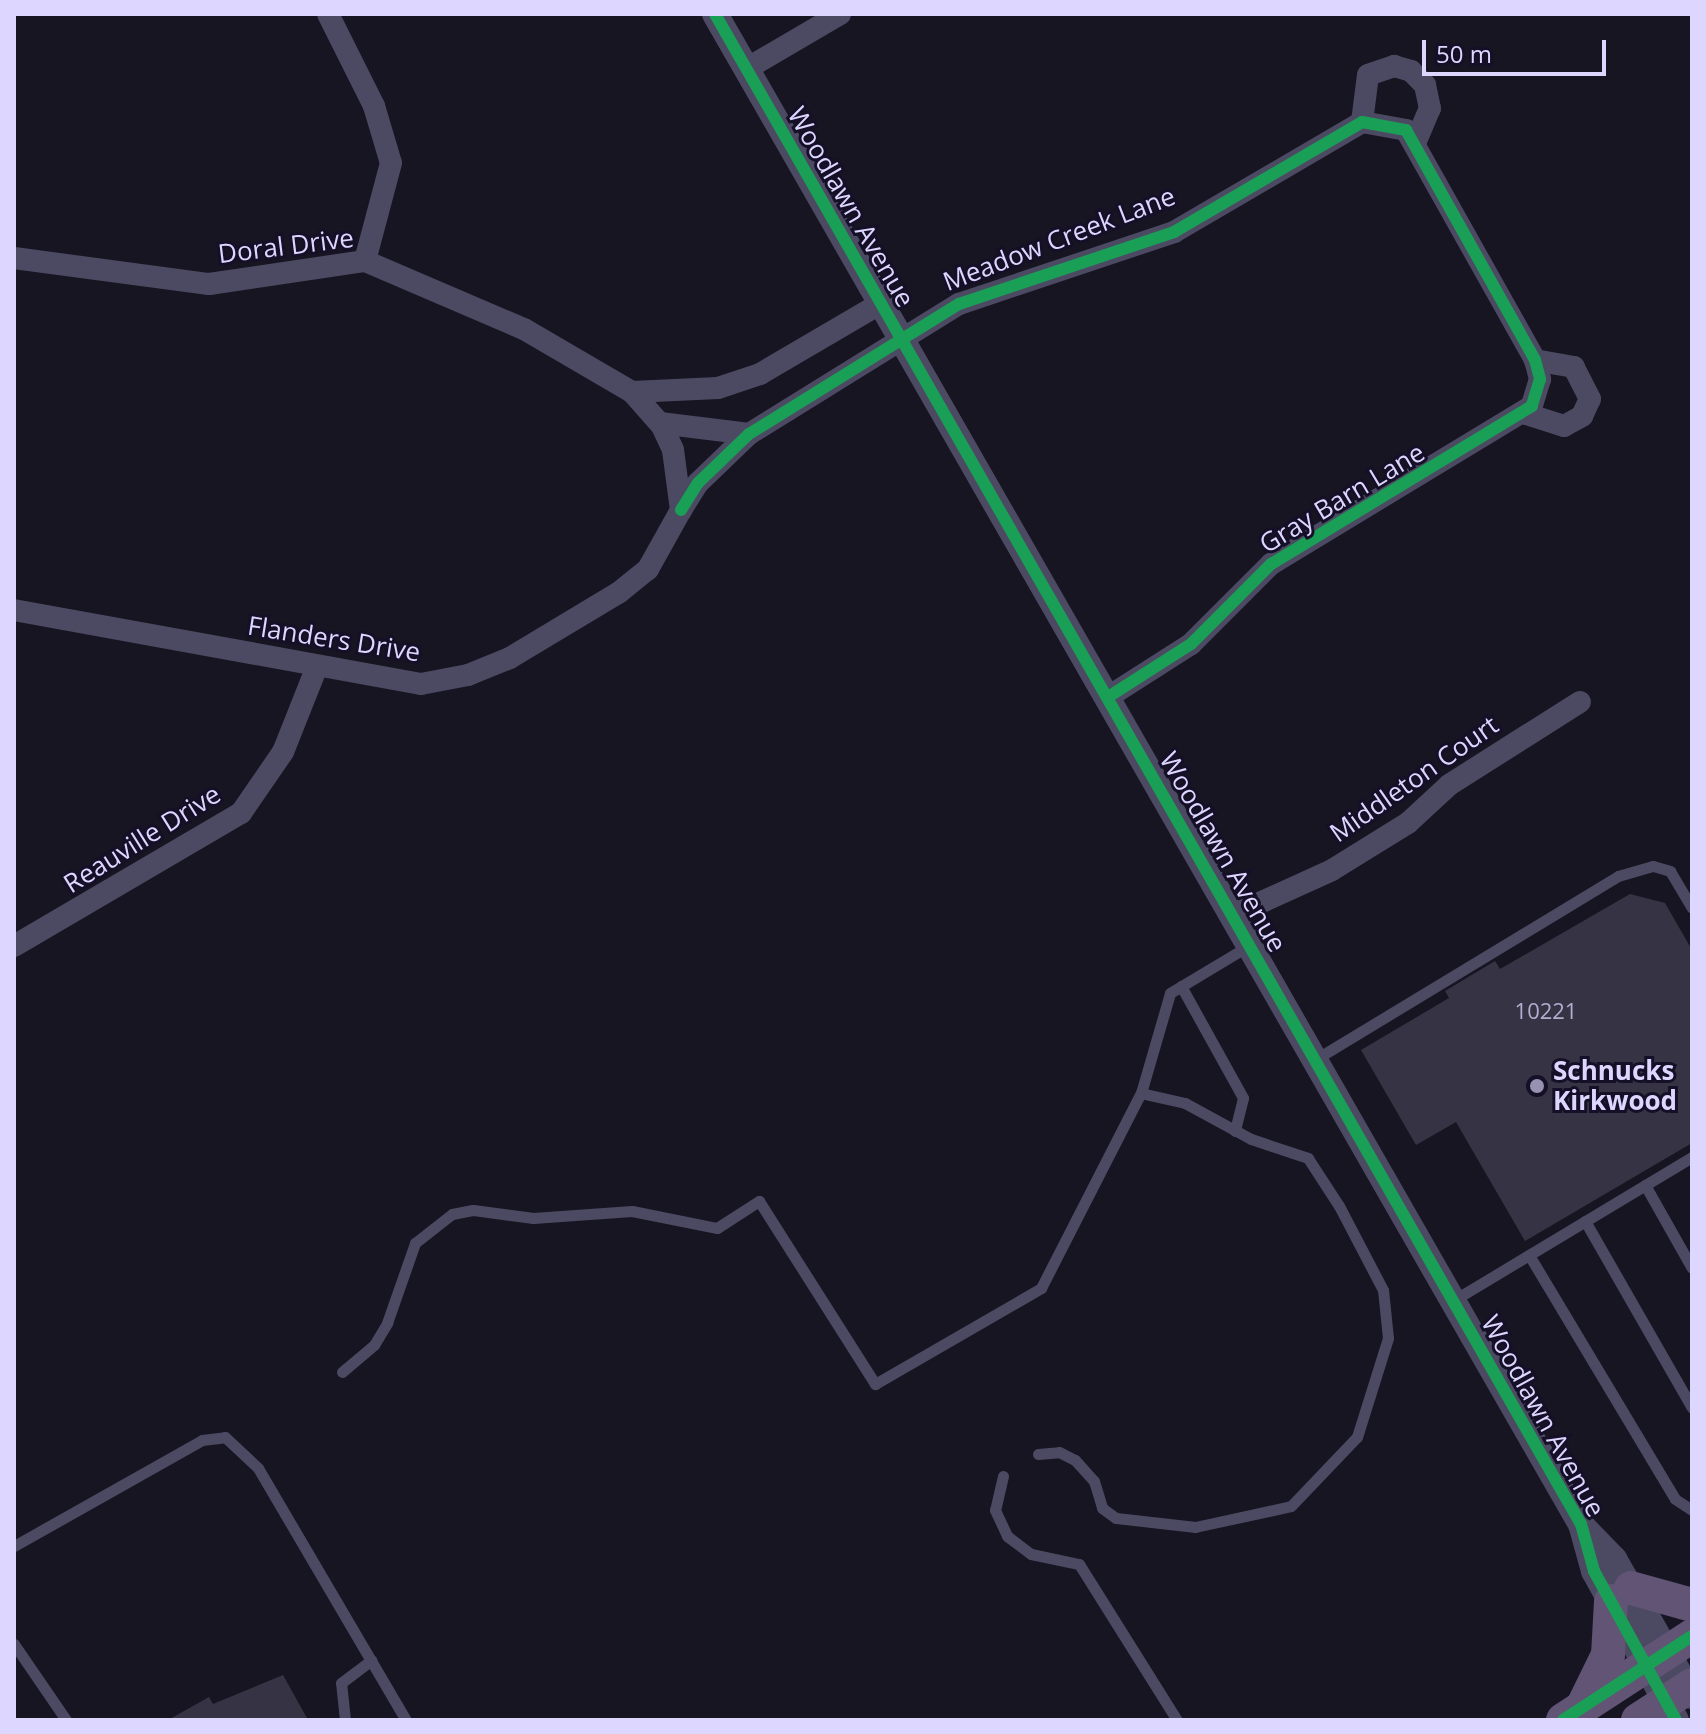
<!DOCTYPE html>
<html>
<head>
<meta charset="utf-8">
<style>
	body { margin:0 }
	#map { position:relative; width:1706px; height:1734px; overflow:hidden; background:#181522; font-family:"Open Sans",sans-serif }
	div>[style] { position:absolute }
	.building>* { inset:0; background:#363344 }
	.service>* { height:11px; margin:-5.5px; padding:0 5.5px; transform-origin:5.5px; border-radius:5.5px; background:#4c4a63 }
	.minor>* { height:22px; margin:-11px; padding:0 11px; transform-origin:11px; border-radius:11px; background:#4c4a63 }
	.tertiary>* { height:26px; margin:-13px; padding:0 13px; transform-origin:13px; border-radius:13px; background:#4c4a63 }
	.primary>* { height:34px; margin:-17px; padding:0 17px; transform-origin:17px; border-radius:17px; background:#615474 }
	.cycleway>* { height:12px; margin:-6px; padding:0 6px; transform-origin:6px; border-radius:6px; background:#1a9f57 }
	.dots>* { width:22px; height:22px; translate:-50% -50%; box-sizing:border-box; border:4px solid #151027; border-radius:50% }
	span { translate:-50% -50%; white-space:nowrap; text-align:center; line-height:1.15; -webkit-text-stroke:6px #151027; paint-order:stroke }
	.number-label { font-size:22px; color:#b3add0 }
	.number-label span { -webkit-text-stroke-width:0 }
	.street-label { font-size:26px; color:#ddd6ff }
	.poi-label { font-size:26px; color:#ddd6ff; font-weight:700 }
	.left { translate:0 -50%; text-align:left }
	.frame { position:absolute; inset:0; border:16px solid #ddd6ff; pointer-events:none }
	.scale { position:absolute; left:1422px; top:40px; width:184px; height:36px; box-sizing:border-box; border:4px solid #ddd6ff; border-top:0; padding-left:10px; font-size:24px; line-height:28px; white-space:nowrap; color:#ddd6ff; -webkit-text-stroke:6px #151027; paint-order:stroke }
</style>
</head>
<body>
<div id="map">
	<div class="building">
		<div style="clip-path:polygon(1630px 894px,1665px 903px,1692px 950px,1692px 1143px,1525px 1241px,1456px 1122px,1416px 1145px,1361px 1050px,1449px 998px,1445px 991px,1495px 961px,1500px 969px)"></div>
		<div style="clip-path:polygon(283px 1675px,308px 1720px,168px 1720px,209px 1697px,213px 1704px)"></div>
	</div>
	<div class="service">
		<div style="left:1181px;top:986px;width:128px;rotate:61deg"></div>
		<div style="left:1243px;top:1098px;width:34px;rotate:104deg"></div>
		<div style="left:1316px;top:1059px;width:353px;rotate:-31.2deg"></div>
		<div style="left:1618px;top:876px;width:36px;rotate:-16deg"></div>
		<div style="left:1653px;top:866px;width:18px;rotate:16deg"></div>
		<div style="left:1670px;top:871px;width:43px;rotate:59.3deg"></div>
		<div style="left:1645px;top:1185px;width:95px;rotate:60.5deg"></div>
		<div style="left:1585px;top:1221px;width:215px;rotate:60.2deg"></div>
		<div style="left:1529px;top:1255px;width:284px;rotate:59.1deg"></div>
		<div style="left:1675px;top:1499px;width:20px;rotate:33deg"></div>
		<div style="left:1454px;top:1300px;width:278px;rotate:-31deg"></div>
		<div style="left:342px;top:1372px;width:42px;rotate:-40.2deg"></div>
		<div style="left:374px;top:1345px;width:26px;rotate:-59deg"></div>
		<div style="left:387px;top:1323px;width:85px;rotate:-70.7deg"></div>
		<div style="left:415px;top:1243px;width:47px;rotate:-38.1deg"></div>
		<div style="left:452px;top:1214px;width:21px;rotate:-11deg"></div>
		<div style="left:473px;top:1210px;width:61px;rotate:7.6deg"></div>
		<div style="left:533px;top:1218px;width:99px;rotate:-4deg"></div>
		<div style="left:632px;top:1211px;width:87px;rotate:11.3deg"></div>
		<div style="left:717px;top:1228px;width:50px;rotate:-32.7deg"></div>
		<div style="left:759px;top:1201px;width:217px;rotate:57.6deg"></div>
		<div style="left:875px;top:1384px;width:192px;rotate:-30deg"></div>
		<div style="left:1041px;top:1288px;width:219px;rotate:-62.9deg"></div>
		<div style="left:1038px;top:1454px;width:21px;rotate:-5deg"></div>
		<div style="left:1059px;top:1452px;width:18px;rotate:27deg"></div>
		<div style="left:1075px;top:1460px;width:28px;rotate:48deg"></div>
		<div style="left:1094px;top:1481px;width:28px;rotate:73deg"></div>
		<div style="left:1102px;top:1508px;width:17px;rotate:36deg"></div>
		<div style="left:1116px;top:1518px;width:80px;rotate:6.5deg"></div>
		<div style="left:1195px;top:1527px;width:98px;rotate:-12.3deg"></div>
		<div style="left:1291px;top:1506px;width:95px;rotate:-46.3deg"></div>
		<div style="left:1357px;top:1437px;width:104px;rotate:-72.6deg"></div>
		<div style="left:1388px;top:1338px;width:48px;rotate:-95.9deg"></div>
		<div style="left:1383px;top:1290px;width:95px;rotate:-117.6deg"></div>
		<div style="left:1339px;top:1206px;width:57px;rotate:-122.9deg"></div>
		<div style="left:1308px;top:1158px;width:60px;rotate:-161.6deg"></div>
		<div style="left:1251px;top:1139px;width:75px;rotate:-151.4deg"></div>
		<div style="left:1185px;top:1103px;width:45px;rotate:-167.2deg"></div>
		<div style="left:1141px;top:1093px;width:104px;rotate:-73.8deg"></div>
		<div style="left:1170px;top:993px;width:93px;rotate:-31deg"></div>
		<div style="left:1003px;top:1476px;width:35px;rotate:103deg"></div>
		<div style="left:995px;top:1510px;width:29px;rotate:65deg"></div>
		<div style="left:1007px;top:1536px;width:30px;rotate:37deg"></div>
		<div style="left:1031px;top:1554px;width:49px;rotate:11.8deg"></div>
		<div style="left:1079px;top:1564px;width:184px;rotate:57.9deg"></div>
		<div style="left:14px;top:1546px;width:216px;rotate:-29.4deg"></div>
		<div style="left:202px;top:1440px;width:23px;rotate:-7deg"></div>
		<div style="left:225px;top:1437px;width:45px;rotate:43.2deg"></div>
		<div style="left:258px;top:1468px;width:292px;rotate:59.6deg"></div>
		<div style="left:14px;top:1644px;width:92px;rotate:55.6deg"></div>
		<div style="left:345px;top:1720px;width:37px;rotate:-96deg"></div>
		<div style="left:341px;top:1683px;width:38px;rotate:-37deg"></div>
	</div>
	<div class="minor">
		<div style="left:328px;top:14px;width:103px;rotate:63.4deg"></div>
		<div style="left:374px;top:106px;width:59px;rotate:73.4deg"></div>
		<div style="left:391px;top:163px;width:101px;rotate:104.9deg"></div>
		<div style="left:746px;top:69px;width:109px;rotate:-30.3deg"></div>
		<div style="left:1362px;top:122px;width:47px;rotate:-82.7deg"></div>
		<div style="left:1368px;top:75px;width:28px;rotate:-19deg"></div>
		<div style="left:1394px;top:66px;width:18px;rotate:16deg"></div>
		<div style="left:1411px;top:71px;width:20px;rotate:45deg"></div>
		<div style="left:1425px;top:85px;width:24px;rotate:78deg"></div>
		<div style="left:1430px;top:108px;width:36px;rotate:113deg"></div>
		<div style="left:14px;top:258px;width:197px;rotate:7.6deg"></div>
		<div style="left:209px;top:284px;width:158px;rotate:-8.4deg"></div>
		<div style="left:365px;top:261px;width:173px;rotate:23.2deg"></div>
		<div style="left:524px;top:329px;width:125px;rotate:30.3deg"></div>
		<div style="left:632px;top:392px;width:45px;rotate:48.6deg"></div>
		<div style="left:662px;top:426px;width:26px;rotate:65deg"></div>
		<div style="left:673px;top:450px;width:61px;rotate:82.4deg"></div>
		<div style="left:681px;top:510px;width:68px;rotate:119.2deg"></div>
		<div style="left:648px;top:569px;width:38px;rotate:141deg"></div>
		<div style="left:618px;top:593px;width:126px;rotate:149deg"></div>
		<div style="left:510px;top:658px;width:45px;rotate:158deg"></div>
		<div style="left:468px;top:675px;width:48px;rotate:169.2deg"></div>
		<div style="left:421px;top:684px;width:414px;rotate:-169.7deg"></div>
		<div style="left:632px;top:392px;width:86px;rotate:-2.7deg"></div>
		<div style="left:718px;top:388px;width:44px;rotate:-18.4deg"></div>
		<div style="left:760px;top:374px;width:140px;rotate:-30.4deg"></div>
		<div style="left:1523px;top:413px;width:43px;rotate:17.6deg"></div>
		<div style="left:1564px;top:426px;width:21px;rotate:-29deg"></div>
		<div style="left:1582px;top:416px;width:19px;rotate:-65deg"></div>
		<div style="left:1590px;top:399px;width:36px;rotate:-117deg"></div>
		<div style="left:1574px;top:367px;width:40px;rotate:-170deg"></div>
		<div style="left:660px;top:423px;width:90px;rotate:7deg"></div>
		<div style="left:681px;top:510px;width:32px;rotate:-58deg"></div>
		<div style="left:698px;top:483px;width:71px;rotate:-43.9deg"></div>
		<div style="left:749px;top:434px;width:247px;rotate:-31.8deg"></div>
		<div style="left:959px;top:304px;width:227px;rotate:-18.5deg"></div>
		<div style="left:1174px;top:232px;width:218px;rotate:-30.3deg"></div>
		<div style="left:1362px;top:122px;width:45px;rotate:10.3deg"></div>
		<div style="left:1406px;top:130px;width:264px;rotate:60.7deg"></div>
		<div style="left:1535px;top:360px;width:20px;rotate:75deg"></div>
		<div style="left:1540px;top:379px;width:28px;rotate:107deg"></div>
		<div style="left:1532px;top:406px;width:305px;rotate:148.8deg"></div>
		<div style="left:1271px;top:564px;width:113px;rotate:135deg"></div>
		<div style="left:1191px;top:644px;width:98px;rotate:147.4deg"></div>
		<div style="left:1233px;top:915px;width:109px;rotate:-24.4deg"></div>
		<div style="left:1332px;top:870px;width:89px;rotate:-31.7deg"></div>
		<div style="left:1408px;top:823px;width:56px;rotate:-42.8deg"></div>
		<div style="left:1449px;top:785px;width:155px;rotate:-32.4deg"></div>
		<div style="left:14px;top:946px;width:263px;rotate:-30.4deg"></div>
		<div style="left:241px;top:813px;width:74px;rotate:-55.5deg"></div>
		<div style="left:283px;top:752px;width:89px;rotate:-68.3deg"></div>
	</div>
	<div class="tertiary">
		<div style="left:715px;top:14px;width:1741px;rotate:60.17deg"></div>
		<div style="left:1581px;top:1524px;width:49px;rotate:74.5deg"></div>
		<div style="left:1594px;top:1571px;width:170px;rotate:61.2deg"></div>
		<div style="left:1583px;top:1527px;width:45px;rotate:45.9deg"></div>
		<div style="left:1614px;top:1559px;width:158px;rotate:60.3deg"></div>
	</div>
	<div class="primary">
		<div style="left:1631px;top:1588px;width:63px;rotate:15.6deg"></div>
		<div style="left:1583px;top:1706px;width:57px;rotate:-63.9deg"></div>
		<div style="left:1608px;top:1655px;width:54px;rotate:-86.8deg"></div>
		<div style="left:1563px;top:1720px;width:154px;rotate:-33.1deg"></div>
		<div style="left:1638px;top:1720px;width:64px;rotate:-32.9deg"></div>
	</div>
	<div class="cycleway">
		<div style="left:715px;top:14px;width:1741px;rotate:60.17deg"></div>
		<div style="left:1581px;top:1524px;width:49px;rotate:74.5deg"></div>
		<div style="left:1594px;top:1571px;width:170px;rotate:61.2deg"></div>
		<div style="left:681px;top:510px;width:32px;rotate:-58deg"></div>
		<div style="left:698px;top:483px;width:71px;rotate:-43.9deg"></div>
		<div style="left:749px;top:434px;width:247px;rotate:-31.8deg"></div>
		<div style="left:959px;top:304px;width:227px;rotate:-18.5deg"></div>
		<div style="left:1174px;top:232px;width:218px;rotate:-30.3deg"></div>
		<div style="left:1362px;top:122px;width:45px;rotate:10.3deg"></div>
		<div style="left:1406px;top:130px;width:264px;rotate:60.7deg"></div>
		<div style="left:1535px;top:360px;width:20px;rotate:75deg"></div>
		<div style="left:1540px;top:379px;width:28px;rotate:107deg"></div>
		<div style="left:1532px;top:406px;width:305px;rotate:148.8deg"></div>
		<div style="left:1271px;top:564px;width:113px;rotate:135deg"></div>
		<div style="left:1191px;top:644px;width:98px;rotate:147.4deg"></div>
		<div style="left:1563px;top:1720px;width:154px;rotate:-33.1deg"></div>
	</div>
	<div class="dots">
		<div style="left:1537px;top:1086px;background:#9892b2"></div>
	</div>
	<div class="number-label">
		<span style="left:1546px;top:1011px">10221</span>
	</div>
	<div class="street-label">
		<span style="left:851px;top:207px;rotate:60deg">Woodlawn Avenue</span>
		<span style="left:1059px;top:239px;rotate:-21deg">Meadow Creek Lane</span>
		<span style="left:286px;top:246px;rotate:-7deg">Doral Drive</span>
		<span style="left:1342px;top:498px;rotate:-31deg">Gray Barn Lane</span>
		<span style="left:334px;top:639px;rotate:9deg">Flanders Drive</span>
		<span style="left:1414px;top:779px;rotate:-35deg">Middleton Court</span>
		<span style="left:142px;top:839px;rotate:-32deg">Reauville Drive</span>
		<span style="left:1223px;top:852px;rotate:60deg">Woodlawn Avenue</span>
		<span style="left:1543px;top:1416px;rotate:61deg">Woodlawn Avenue</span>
	</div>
	<div class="poi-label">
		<span class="left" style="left:1553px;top:1086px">Schnucks<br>Kirkwood</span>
	</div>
	<div class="frame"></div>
	<div class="scale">50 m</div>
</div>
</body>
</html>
